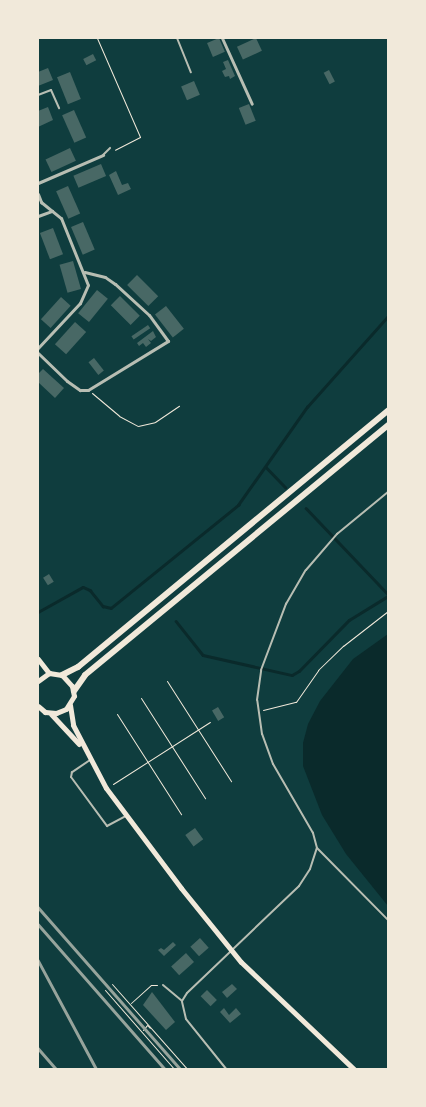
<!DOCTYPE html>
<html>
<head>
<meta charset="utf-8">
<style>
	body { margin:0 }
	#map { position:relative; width:426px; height:1107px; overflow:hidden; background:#0f3d3e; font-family:"Fira Sans Condensed",sans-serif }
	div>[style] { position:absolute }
	.water>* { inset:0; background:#0a2a2b }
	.stream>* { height:2.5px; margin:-1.25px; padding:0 1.25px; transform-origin:1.25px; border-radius:1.25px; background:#0a2a2b }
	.building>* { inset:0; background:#486865; transform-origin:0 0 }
	.path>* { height:1px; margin:-0.5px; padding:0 0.5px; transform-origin:0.5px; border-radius:0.5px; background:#f1e9da }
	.service>* { height:2px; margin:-1px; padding:0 1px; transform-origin:1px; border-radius:1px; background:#b8beb3 }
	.minor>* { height:3px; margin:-1.5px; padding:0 1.5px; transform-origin:1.5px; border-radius:1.5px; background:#b8beb3 }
	.secondary>* { height:5px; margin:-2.5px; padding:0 2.5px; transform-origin:2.5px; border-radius:2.5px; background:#f1e9da }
	.motorway>* { height:6px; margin:-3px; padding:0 3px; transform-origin:3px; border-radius:3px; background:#f1e9da }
	.rail>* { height:2.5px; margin:-1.25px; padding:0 1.25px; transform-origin:1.25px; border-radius:1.25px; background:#97a49c }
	span { translate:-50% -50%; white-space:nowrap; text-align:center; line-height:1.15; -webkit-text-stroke:5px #f1e9da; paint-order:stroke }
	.frame { position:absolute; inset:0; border:39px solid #f1e9da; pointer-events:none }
</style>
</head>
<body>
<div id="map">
	<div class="water">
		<div style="clip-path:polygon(388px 634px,388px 906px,346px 854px,322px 815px,303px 766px,303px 743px,308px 724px,320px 701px,353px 659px)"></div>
	</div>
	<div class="stream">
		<div style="left:266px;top:467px;width:28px;rotate:46deg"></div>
		<div style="left:306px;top:508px;width:119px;rotate:46.4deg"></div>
		<div style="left:38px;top:612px;width:51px;rotate:-29.1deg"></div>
		<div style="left:83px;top:587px;width:8px;rotate:23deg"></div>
		<div style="left:90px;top:590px;width:21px;rotate:51deg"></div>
		<div style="left:103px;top:606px;width:8px;rotate:14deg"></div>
		<div style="left:111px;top:608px;width:164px;rotate:-39deg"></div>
		<div style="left:238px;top:505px;width:120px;rotate:-54.9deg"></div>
		<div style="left:307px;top:407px;width:122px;rotate:-48.3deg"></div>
		<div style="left:176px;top:621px;width:43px;rotate:51.5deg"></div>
		<div style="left:203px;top:655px;width:91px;rotate:12.7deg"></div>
		<div style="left:292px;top:675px;width:8px;rotate:-30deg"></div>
		<div style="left:299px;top:671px;width:71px;rotate:-45.6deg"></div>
		<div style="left:349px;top:620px;width:46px;rotate:-31.6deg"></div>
	</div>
	<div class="building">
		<div style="left:219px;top:38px;width:15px;height:13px;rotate:67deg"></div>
		<div style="left:256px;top:38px;width:14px;height:21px;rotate:65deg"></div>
		<div style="left:93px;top:54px;width:7px;height:11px;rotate:63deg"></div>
		<div style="clip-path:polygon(228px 60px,235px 76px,230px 79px,229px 76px,225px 77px,222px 71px,226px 69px,223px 62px)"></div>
		<div style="clip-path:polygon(48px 68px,53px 80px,38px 86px,38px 72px)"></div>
		<div style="left:329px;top:70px;width:13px;height:6px;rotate:63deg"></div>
		<div style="left:70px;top:72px;width:29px;height:14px;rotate:68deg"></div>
		<div style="left:194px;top:81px;width:15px;height:14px;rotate:67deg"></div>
		<div style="left:249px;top:104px;width:18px;height:11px;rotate:68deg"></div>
		<div style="clip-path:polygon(48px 107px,53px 120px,38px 127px,38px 111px)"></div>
		<div style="left:74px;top:110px;width:30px;height:13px;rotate:66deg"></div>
		<div style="left:70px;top:148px;width:14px;height:27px;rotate:65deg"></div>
		<div style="left:101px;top:164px;width:13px;height:30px;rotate:67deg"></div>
		<div style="clip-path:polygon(116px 171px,122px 185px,128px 183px,131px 189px,118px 195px,109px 175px)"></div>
		<div style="left:68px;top:186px;width:30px;height:13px;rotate:66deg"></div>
		<div style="left:83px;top:222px;width:30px;height:13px;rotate:67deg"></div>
		<div style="left:53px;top:228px;width:28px;height:14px;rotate:69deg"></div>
		<div style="left:73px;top:261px;width:29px;height:14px;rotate:74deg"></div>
		<div style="left:137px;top:275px;width:30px;height:14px;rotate:45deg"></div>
		<div style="left:97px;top:290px;width:14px;height:30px;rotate:39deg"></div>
		<div style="left:120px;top:296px;width:28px;height:13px;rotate:45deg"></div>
		<div style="left:61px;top:297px;width:13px;height:30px;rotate:42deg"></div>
		<div style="left:166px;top:306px;width:29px;height:14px;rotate:52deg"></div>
		<div style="left:75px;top:322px;width:15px;height:30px;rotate:42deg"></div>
		<div style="left:148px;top:325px;width:4px;height:20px;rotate:56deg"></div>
		<div style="clip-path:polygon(153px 331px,156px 337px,151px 341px,148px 339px,151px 343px,146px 347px,143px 343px,139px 346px,137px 343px)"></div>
		<div style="left:94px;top:358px;width:16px;height:7px;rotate:52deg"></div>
		<div style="clip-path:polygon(43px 369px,64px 388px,55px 398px,38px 382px,38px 374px)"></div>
		<div style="left:49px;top:574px;width:9px;height:7px;rotate:58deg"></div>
		<div style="left:218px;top:707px;width:12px;height:7px;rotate:59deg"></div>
		<div style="left:195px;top:828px;width:14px;height:12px;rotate:54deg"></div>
		<div style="left:200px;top:938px;width:13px;height:13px;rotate:48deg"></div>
		<div style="clip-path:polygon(173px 942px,176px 945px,164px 956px,158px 950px,161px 948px,164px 950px)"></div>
		<div style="left:186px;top:953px;width:12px;height:20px;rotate:48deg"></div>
		<div style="clip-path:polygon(232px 984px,237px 989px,227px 998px,222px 992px)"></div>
		<div style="left:207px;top:990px;width:14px;height:9px;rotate:45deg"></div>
		<div style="clip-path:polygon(152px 992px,175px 1022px,166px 1030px,143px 1005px)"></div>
		<div style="clip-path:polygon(224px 1008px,229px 1015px,236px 1008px,241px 1014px,230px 1023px,220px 1012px)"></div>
	</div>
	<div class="path">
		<div style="left:97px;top:38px;width:108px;rotate:66.5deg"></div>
		<div style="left:140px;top:137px;width:28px;rotate:153deg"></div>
		<div style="left:92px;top:393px;width:35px;rotate:40deg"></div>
		<div style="left:119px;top:416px;width:21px;rotate:28deg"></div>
		<div style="left:138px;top:426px;width:17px;rotate:-13deg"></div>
		<div style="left:155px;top:422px;width:29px;rotate:-34deg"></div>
		<div style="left:167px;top:681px;width:119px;rotate:57.4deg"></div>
		<div style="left:141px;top:698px;width:119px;rotate:57.4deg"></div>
		<div style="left:263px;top:710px;width:34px;rotate:-14deg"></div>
		<div style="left:296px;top:702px;width:39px;rotate:-55deg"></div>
		<div style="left:318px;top:670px;width:35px;rotate:-44deg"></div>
		<div style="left:343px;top:646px;width:57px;rotate:-37.9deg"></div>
		<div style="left:117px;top:714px;width:119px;rotate:57.4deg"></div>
		<div style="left:113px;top:784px;width:115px;rotate:-32.6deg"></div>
		<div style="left:112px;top:984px;width:115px;rotate:48.5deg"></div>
		<div style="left:105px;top:990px;width:106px;rotate:48.8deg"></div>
		<div style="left:131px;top:1003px;width:27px;rotate:-42deg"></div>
		<div style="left:151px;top:985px;width:6px"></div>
		<div style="left:143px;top:1030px;width:6px;rotate:-51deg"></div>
		<div style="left:147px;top:1025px;width:4px;rotate:45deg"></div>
	</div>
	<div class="service">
		<div style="left:177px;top:38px;width:37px;rotate:68deg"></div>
		<div style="left:38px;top:95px;width:14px;rotate:-21deg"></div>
		<div style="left:51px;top:90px;width:20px;rotate:66deg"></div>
		<div style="left:103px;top:155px;width:10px;rotate:-45deg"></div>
		<div style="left:90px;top:760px;width:22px;rotate:146deg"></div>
		<div style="left:72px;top:772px;width:5px;rotate:101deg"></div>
		<div style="left:71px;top:777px;width:61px;rotate:53.7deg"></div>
		<div style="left:107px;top:826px;width:21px;rotate:-28deg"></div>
		<div style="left:317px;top:848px;width:101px;rotate:45.4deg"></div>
		<div style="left:163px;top:985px;width:25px;rotate:40deg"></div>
		<div style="left:227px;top:1070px;width:65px;rotate:-128.8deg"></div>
		<div style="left:186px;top:1019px;width:18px;rotate:-103deg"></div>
		<div style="left:182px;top:1001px;width:9px;rotate:-58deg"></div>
		<div style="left:187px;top:993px;width:155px;rotate:-43.7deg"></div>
		<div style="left:299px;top:886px;width:20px;rotate:-57deg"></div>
		<div style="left:310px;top:869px;width:22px;rotate:-72deg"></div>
		<div style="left:317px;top:848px;width:16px;rotate:-105deg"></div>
		<div style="left:313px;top:833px;width:80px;rotate:-120.1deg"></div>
		<div style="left:273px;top:764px;width:32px;rotate:-110deg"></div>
		<div style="left:262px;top:734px;width:34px;rotate:-98deg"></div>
		<div style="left:257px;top:700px;width:30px;rotate:-82deg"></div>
		<div style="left:261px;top:670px;width:71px;rotate:-69.3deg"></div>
		<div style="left:286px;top:604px;width:39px;rotate:-60deg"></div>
		<div style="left:306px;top:570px;width:48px;rotate:-49.3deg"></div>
		<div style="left:337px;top:534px;width:66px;rotate:-39.5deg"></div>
	</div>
	<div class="minor">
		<div style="left:222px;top:38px;width:72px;rotate:65.6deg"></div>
		<div style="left:38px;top:183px;width:71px;rotate:-23.3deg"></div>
		<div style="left:38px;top:194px;width:9px;rotate:69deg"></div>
		<div style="left:41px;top:202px;width:26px;rotate:39deg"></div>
		<div style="left:61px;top:218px;width:72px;rotate:68.1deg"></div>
		<div style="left:88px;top:285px;width:20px;rotate:114deg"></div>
		<div style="left:80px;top:303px;width:62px;rotate:133deg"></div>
		<div style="left:38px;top:216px;width:15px;rotate:-20deg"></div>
		<div style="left:38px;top:353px;width:40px;rotate:44deg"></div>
		<div style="left:67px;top:381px;width:16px;rotate:35deg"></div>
		<div style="left:80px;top:390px;width:8px"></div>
		<div style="left:88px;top:390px;width:94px;rotate:-31.5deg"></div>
		<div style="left:168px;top:341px;width:32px;rotate:-126deg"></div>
		<div style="left:149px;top:315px;width:46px;rotate:-137.6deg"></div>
		<div style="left:115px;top:284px;width:12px;rotate:-145deg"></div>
		<div style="left:105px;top:277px;width:21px;rotate:-166deg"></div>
	</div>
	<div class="secondary">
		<div style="left:38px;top:659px;width:18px;rotate:52deg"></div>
		<div style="left:38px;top:681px;width:14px;rotate:-36deg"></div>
		<div style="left:49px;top:673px;width:13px;rotate:9deg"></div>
		<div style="left:62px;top:675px;width:15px;rotate:48deg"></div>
		<div style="left:72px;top:686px;width:10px;rotate:79deg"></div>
		<div style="left:74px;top:696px;width:15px;rotate:122deg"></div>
		<div style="left:66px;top:709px;width:11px;rotate:158deg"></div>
		<div style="left:56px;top:713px;width:11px;rotate:-175deg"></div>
		<div style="left:45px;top:712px;width:9px;rotate:-139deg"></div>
		<div style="left:70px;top:705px;width:20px;rotate:81deg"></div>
		<div style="left:73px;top:725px;width:71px;rotate:62.4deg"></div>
		<div style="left:106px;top:788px;width:125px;rotate:53.1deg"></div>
		<div style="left:181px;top:888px;width:95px;rotate:51deg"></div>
		<div style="left:241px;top:962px;width:157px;rotate:43.5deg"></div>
		<div style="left:51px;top:714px;width:41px;rotate:47deg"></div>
	</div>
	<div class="motorway">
		<div style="left:62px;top:675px;width:18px;rotate:-27deg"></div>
		<div style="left:78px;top:667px;width:402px;rotate:-39.6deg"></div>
		<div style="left:74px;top:691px;width:19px;rotate:-55deg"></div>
		<div style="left:85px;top:675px;width:393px;rotate:-39.5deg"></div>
	</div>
	<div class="rail">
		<div style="left:38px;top:907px;width:217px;rotate:48.7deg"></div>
		<div style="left:38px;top:924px;width:194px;rotate:48.8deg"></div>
		<div style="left:38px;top:960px;width:125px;rotate:61.8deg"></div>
		<div style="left:38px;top:1048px;width:29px;rotate:49deg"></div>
	</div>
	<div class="frame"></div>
</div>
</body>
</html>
